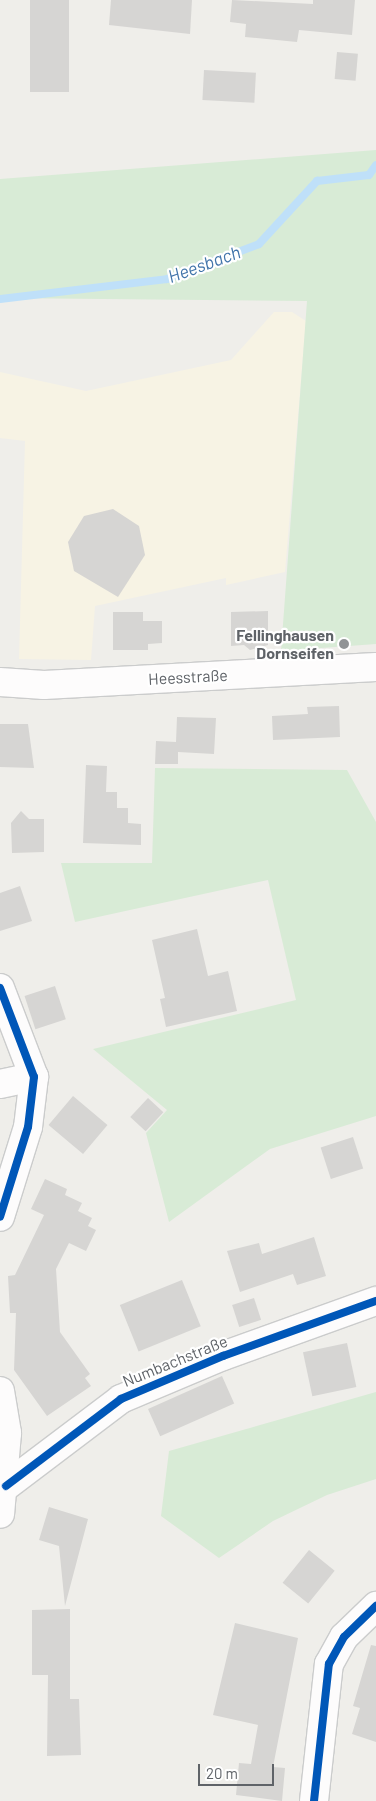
<!DOCTYPE html>
<html>
<head>
<meta charset="utf-8">
<style>
	body { margin:0 }
	#map { position:relative; width:376px; height:1801px; overflow:hidden; background:#efeeea; font-family:Barlow,sans-serif }
	div>[style] { position:absolute }
	.commercial>* { inset:0; background:#f7f3e4 }
	.green>* { inset:0; background:#d8ebd6 }
	.stream>* { height:8px; margin:-4px; padding:0 4px; transform-origin:4px; border-radius:4px; background:#bfe0f9 }
	.building>* { inset:0; background:#d6d5d3; transform-origin:0 0 }
	.roads { filter:drop-shadow(1px 0 #cbcccc) drop-shadow(-1px 0 #cbcccc) drop-shadow(0 1px #cbcccc) drop-shadow(0 -1px #cbcccc) }
	.minor>* { height:28px; margin:-14px; padding:0 14px; transform-origin:14px; border-radius:14px; background:#fdfcfc }
	.secondary>* { height:28px; margin:-14px; padding:0 14px; transform-origin:14px; border-radius:14px; background:#fdfcfc }
	.cycleway>* { height:8px; margin:-4px; padding:0 4px; transform-origin:4px; border-radius:4px; background:#0057b8 }
	.dots>* { width:14px; height:14px; translate:-50% -50%; box-sizing:border-box; border:2px solid #fff; border-radius:50% }
	span { translate:-50% -50%; white-space:nowrap; text-align:center; line-height:1.15; -webkit-text-stroke:4.5px #fff; paint-order:stroke }
	.poi-label { font-size:16px; color:#5f6368; font-weight:700 }
	.right { translate:-100% -50%; text-align:right }
	.street-label { font-size:16px; color:#5f6368 }
	.water-label { font-size:18px; color:#4174aa; font-style:italic }
	.scale { position:absolute; left:198px; top:1764px; width:76px; height:22px; box-sizing:border-box; border:2px solid #5f6368; border-top:0; padding-left:6px; font-size:15px; line-height:18px; white-space:nowrap; color:#5f6368; -webkit-text-stroke:4px #fff; paint-order:stroke }
</style>
</head>
<body>
<div id="map">
	<div class="commercial">
		<div style="clip-path:polygon(274px 312px,292px 312px,306px 321px,285px 572px,226px 585px,226px 578px,95px 606px,91px 660px,19px 659px,25px 441px,0 438px,0 372px,86px 391px,231px 360px)"></div>
	</div>
	<div class="green">
		<div style="clip-path:polygon(376px 150px,376px 644px,281px 651px,307px 301px,0 298px,0 179px)"></div>
		<div style="clip-path:polygon(155px 768px,347px 770px,376px 822px,376px 1116px,270px 1149px,169px 1222px,146px 1133px,167px 1110px,93px 1049px,296px 1000px,268px 880px,75px 922px,61px 863px,152px 863px)"></div>
		<div style="clip-path:polygon(376px 1392px,376px 1479px,327px 1495px,273px 1521px,219px 1558px,161px 1516px,169px 1451px)"></div>
	</div>
	<div class="stream">
		<div style="left:0;top:299px;width:168px;rotate:-6.8deg"></div>
		<div style="left:167px;top:279px;width:98px;rotate:-20.8deg"></div>
		<div style="left:259px;top:244px;width:86px;rotate:-47.4deg"></div>
		<div style="left:317px;top:181px;width:52px;rotate:-6.6deg"></div>
		<div style="left:369px;top:175px;width:12px;rotate:-55deg"></div>
	</div>
	<div class="building">
		<div style="left:30px;top:0;width:39px;height:92px"></div>
		<div style="clip-path:polygon(111px 0,192px 0,190px 34px,109px 25px)"></div>
		<div style="clip-path:polygon(232px 0,313px 4px,313px 0,355px 0,352px 35px,299px 30px,297px 42px,245px 37px,246px 24px,230px 22px)"></div>
		<div style="left:337px;top:52px;width:21px;height:27px;rotate:5deg"></div>
		<div style="left:204px;top:70px;width:52px;height:30px;rotate:3deg"></div>
		<div style="clip-path:polygon(113px 509px,139px 526px,145px 555px,118px 597px,74px 571px,68px 542px,84px 516px)"></div>
		<div style="clip-path:polygon(268px 611px,268px 645px,250px 650px,244px 645px,231px 646px,231px 612px)"></div>
		<div style="clip-path:polygon(113px 612px,143px 612px,143px 621px,162px 621px,162px 643px,148px 644px,148px 650px,113px 650px)"></div>
		<div style="clip-path:polygon(339px 706px,340px 737px,273px 740px,272px 716px,308px 714px,307px 707px)"></div>
		<div style="clip-path:polygon(177px 717px,216px 718px,214px 754px,178px 752px,178px 764px,155px 764px,156px 741px,176px 742px)"></div>
		<div style="clip-path:polygon(0 724px,28px 724px,34px 768px,0 767px)"></div>
		<div style="clip-path:polygon(86px 765px,107px 766px,106px 792px,117px 792px,117px 808px,128px 808px,128px 823px,141px 824px,141px 845px,83px 843px)"></div>
		<div style="clip-path:polygon(21px 811px,29px 819px,44px 819px,44px 852px,12px 853px,11px 823px)"></div>
		<div style="clip-path:polygon(20px 886px,32px 921px,0 931px,0 893px)"></div>
		<div style="clip-path:polygon(197px 929px,208px 976px,228px 971px,237px 1011px,166px 1027px,160px 999px,165px 998px,152px 940px)"></div>
		<div style="left:55px;top:986px;width:35px;height:32px;rotate:72deg"></div>
		<div style="left:73px;top:1096px;width:45px;height:38px;rotate:40deg"></div>
		<div style="left:148px;top:1098px;width:21px;height:26px;rotate:43deg"></div>
		<div style="left:353px;top:1137px;width:33px;height:34px;rotate:72deg"></div>
		<div style="clip-path:polygon(45px 1179px,67px 1189px,65px 1195px,82px 1203px,78px 1211px,92px 1218px,88px 1226px,96px 1230px,86px 1251px,69px 1243px,56px 1269px,60px 1332px,90px 1374px,85px 1378px,91px 1386px,47px 1416px,14px 1370px,16px 1313px,10px 1313px,8px 1276px,15px 1275px,44px 1215px,31px 1209px)"></div>
		<div style="clip-path:polygon(314px 1237px,326px 1276px,297px 1285px,293px 1274px,240px 1292px,227px 1251px,259px 1243px,262px 1254px)"></div>
		<div style="left:182px;top:1280px;width:50px;height:67px;rotate:68deg"></div>
		<div style="left:254px;top:1298px;width:23px;height:23px;rotate:72deg"></div>
		<div style="left:347px;top:1343px;width:45px;height:45px;rotate:78deg"></div>
		<div style="left:222px;top:1376px;width:30px;height:81px;rotate:66deg"></div>
		<div style="clip-path:polygon(49px 1507px,88px 1519px,65px 1606px,59px 1546px,39px 1540px)"></div>
		<div style="left:309px;top:1550px;width:33px;height:42px;rotate:39deg"></div>
		<div style="clip-path:polygon(70px 1609px,70px 1699px,79px 1699px,81px 1755px,47px 1756px,48px 1675px,32px 1675px,32px 1610px)"></div>
		<div style="clip-path:polygon(235px 1623px,298px 1638px,273px 1767px,285px 1768px,282px 1801px,236px 1795px,239px 1763px,251px 1764px,258px 1725px,213px 1715px)"></div>
		<div style="clip-path:polygon(371px 1645px,376px 1646px,376px 1742px,352px 1734px,360px 1708px,353px 1706px)"></div>
	</div>
	<div class="roads">
		<div class="minor">
			<div style="left:0;top:988px;width:95px;rotate:69.1deg"></div>
			<div style="left:34px;top:1077px;width:50px;rotate:96.8deg"></div>
			<div style="left:28px;top:1127px;width:94px;rotate:107.3deg"></div>
			<div style="left:0;top:1084px;width:35px;rotate:-12deg"></div>
			<div style="left:0;top:1391px;width:43px;rotate:80.5deg"></div>
			<div style="left:7px;top:1433px;width:81px;rotate:94.9deg"></div>
			<div style="left:6px;top:1486px;width:144px;rotate:-37.1deg"></div>
			<div style="left:121px;top:1399px;width:111px;rotate:-22.9deg"></div>
			<div style="left:223px;top:1356px;width:163px;rotate:-19.8deg"></div>
			<div style="left:314px;top:1801px;width:138px;rotate:-83.8deg"></div>
			<div style="left:329px;top:1664px;width:31px;rotate:-61deg"></div>
			<div style="left:344px;top:1637px;width:45px;rotate:-44.1deg"></div>
		</div>
		<div class="secondary">
			<div style="left:0;top:682px;width:44px;rotate:3.9deg"></div>
			<div style="left:44px;top:685px;width:332px;rotate:-3.1deg"></div>
		</div>
	</div>
	<div class="cycleway">
		<div style="left:0;top:988px;width:95px;rotate:69.1deg"></div>
		<div style="left:34px;top:1077px;width:50px;rotate:96.8deg"></div>
		<div style="left:28px;top:1127px;width:94px;rotate:107.3deg"></div>
		<div style="left:6px;top:1486px;width:144px;rotate:-37.1deg"></div>
		<div style="left:121px;top:1399px;width:111px;rotate:-22.9deg"></div>
		<div style="left:223px;top:1356px;width:163px;rotate:-19.8deg"></div>
		<div style="left:314px;top:1801px;width:138px;rotate:-83.8deg"></div>
		<div style="left:329px;top:1664px;width:31px;rotate:-61deg"></div>
		<div style="left:344px;top:1637px;width:45px;rotate:-44.1deg"></div>
	</div>
	<div class="dots">
		<div style="left:344px;top:644px;background:#919496"></div>
	</div>
	<div class="poi-label">
		<span class="right" style="left:334px;top:644px">Fellinghausen<br>Dornseifen</span>
	</div>
	<div class="street-label">
		<span style="left:188px;top:677px;rotate:-3deg">Heesstraße</span>
		<span style="left:175px;top:1361px;rotate:-22deg">Numbachstraße</span>
	</div>
	<div class="water-label">
		<span style="left:204px;top:264px;rotate:-20deg">Heesbach</span>
	</div>
	<div class="scale">20 m</div>
</div>
</body>
</html>
